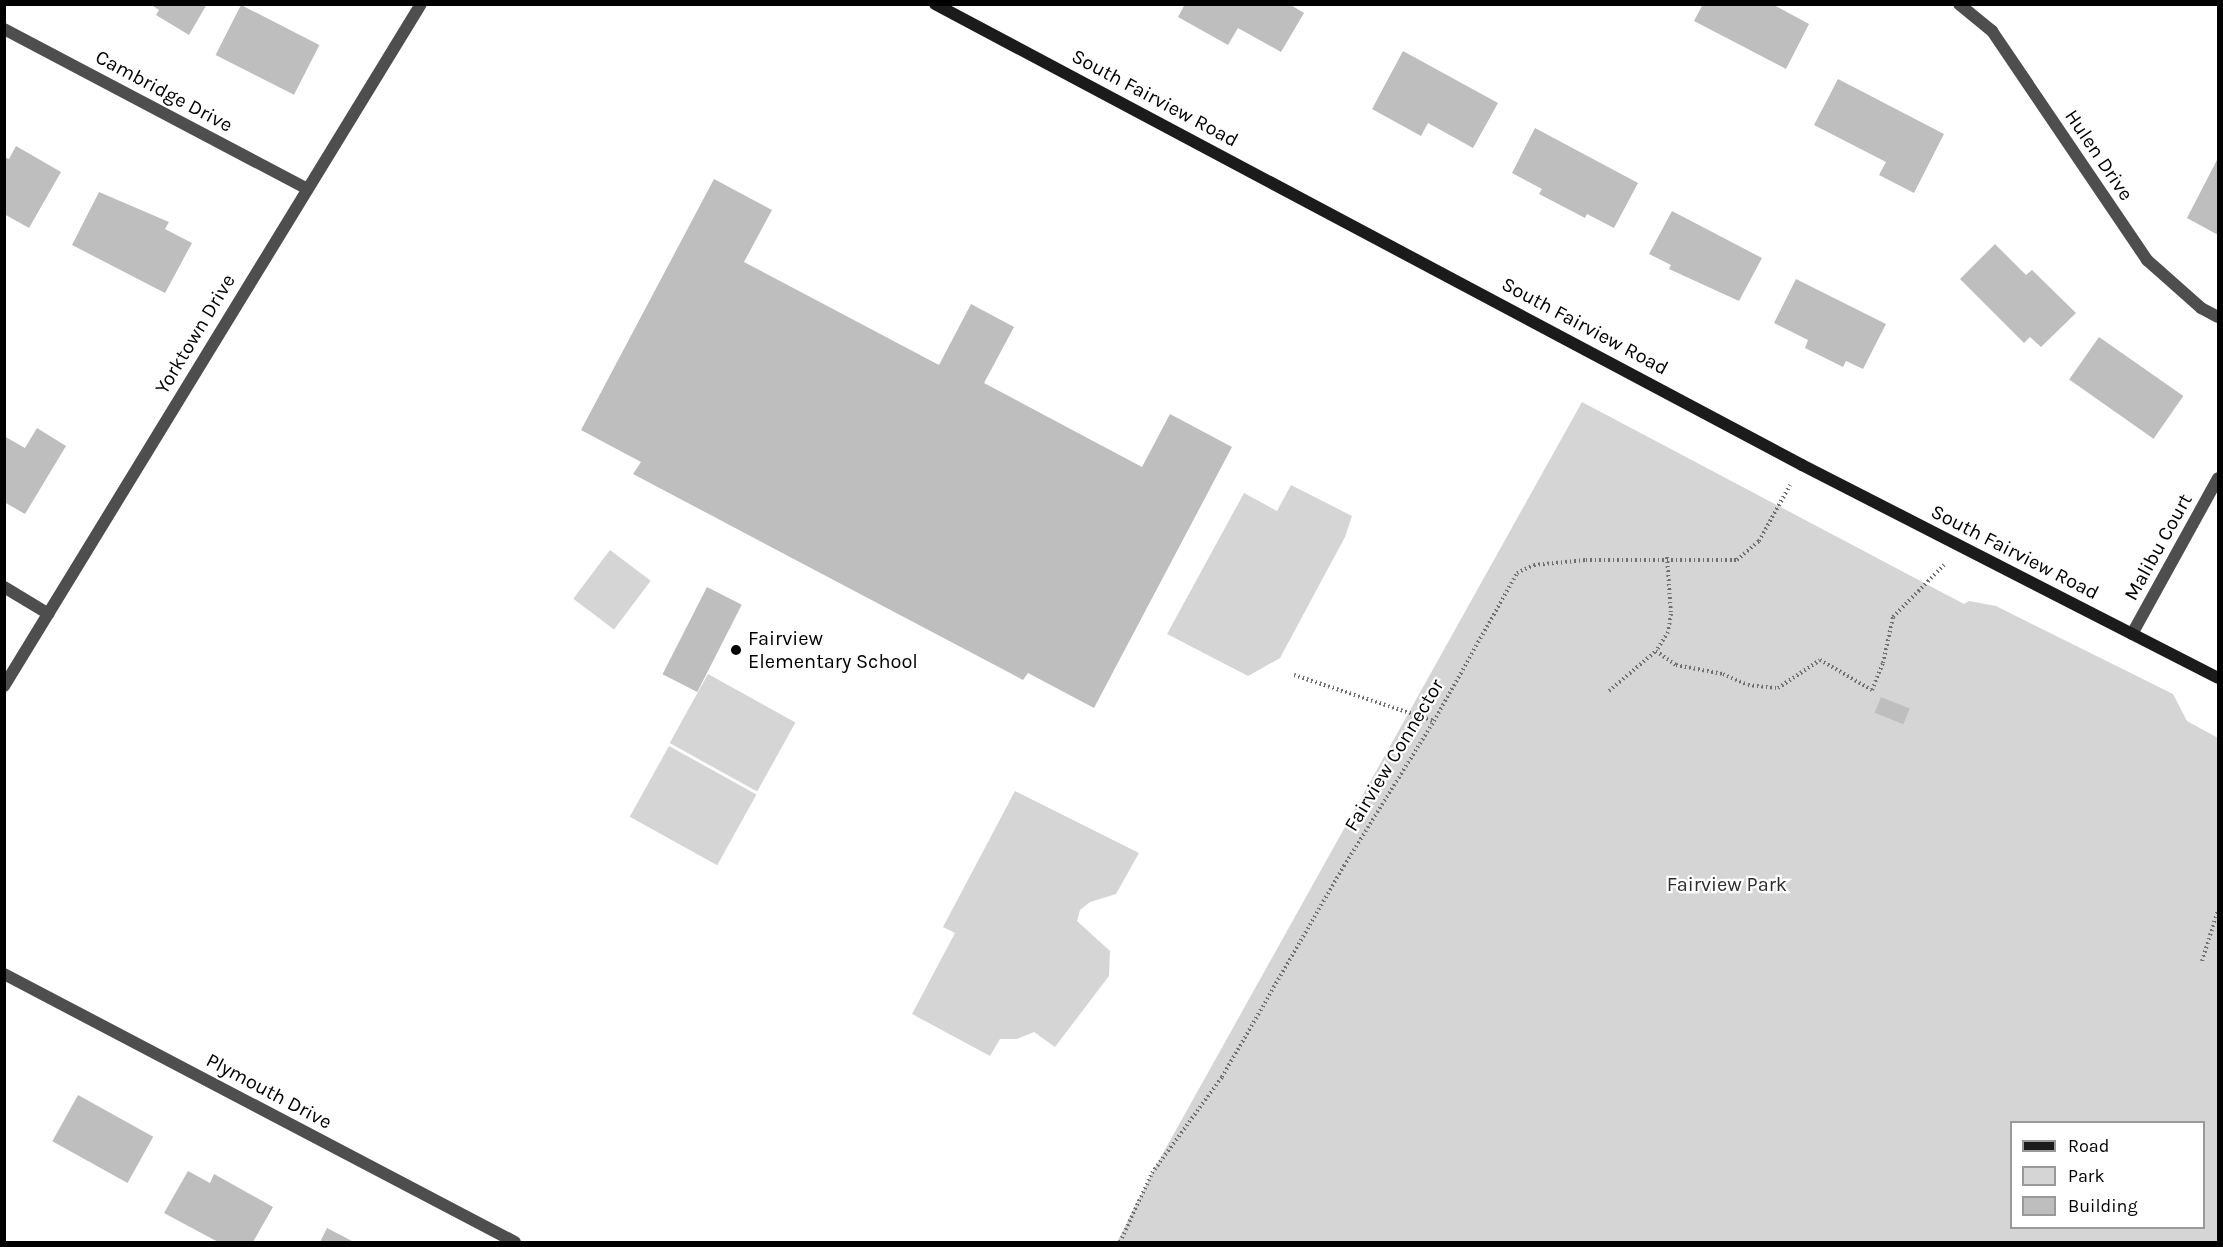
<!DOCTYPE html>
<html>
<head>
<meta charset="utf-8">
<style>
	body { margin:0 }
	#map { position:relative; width:2223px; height:1247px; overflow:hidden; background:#fff; font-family:Karla,sans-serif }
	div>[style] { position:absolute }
	.green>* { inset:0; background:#d5d5d5; transform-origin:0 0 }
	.building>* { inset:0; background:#bebebe; transform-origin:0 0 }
	.path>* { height:4px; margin-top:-2px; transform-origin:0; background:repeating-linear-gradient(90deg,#707070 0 1.5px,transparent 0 4.5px) }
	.street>* { height:12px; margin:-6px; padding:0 6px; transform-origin:6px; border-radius:6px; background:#4e4e4e }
	.secondary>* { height:12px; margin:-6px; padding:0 6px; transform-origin:6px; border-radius:6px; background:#1b1b1b }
	.dots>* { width:16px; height:16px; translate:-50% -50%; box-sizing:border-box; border:3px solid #fff; border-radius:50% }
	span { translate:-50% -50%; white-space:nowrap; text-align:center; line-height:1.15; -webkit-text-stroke:4.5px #fff; paint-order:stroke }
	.street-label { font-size:20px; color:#000 }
	.poi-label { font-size:20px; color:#000 }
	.left { translate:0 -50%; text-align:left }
	.park-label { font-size:20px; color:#2c2c2c }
	.frame { position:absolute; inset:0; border:6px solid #000; pointer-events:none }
	.legend { position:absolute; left:2010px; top:1121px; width:195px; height:108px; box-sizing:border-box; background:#fff; border:2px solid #999; margin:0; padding:8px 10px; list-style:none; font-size:18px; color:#000 }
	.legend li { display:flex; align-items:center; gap:12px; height:30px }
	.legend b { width:30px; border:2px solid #999 }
</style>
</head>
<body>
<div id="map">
	<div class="green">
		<div style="clip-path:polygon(evenodd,1582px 402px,1964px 604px,1969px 601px,1996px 606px,2173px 694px,2187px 721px,2218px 738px,2218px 1242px,1117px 1242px,1152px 1173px,1582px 402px,2012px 1122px,2204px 1122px,2204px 1228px,2012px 1228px,2012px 1122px)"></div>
		<div style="clip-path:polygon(1291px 485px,1352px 516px,1345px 537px,1280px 658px,1248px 676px,1167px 634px,1244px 493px,1277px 511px)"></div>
		<div style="left:610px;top:550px;width:51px;height:61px;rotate:37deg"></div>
		<div style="left:708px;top:674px;width:100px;height:79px;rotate:29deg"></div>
		<div style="left:669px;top:746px;width:100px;height:81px;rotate:29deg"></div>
		<div style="clip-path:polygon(1015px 791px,1139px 853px,1116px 894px,1090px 902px,1080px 910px,1077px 921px,1110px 951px,1109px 976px,1055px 1047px,1034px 1032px,1017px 1039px,1000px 1039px,990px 1056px,912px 1014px,955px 933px,943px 927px)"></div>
	</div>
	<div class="building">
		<div style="clip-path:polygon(150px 4px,207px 4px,189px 35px,156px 15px,159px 10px)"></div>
		<div style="clip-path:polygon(1185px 4px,1289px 4px,1304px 13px,1281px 52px,1238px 28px,1228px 45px,1178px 17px)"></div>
		<div style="clip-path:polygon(1703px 4px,1772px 4px,1809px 24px,1786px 69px,1694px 21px)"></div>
		<div style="left:241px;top:5px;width:88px;height:56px;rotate:27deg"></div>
		<div style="clip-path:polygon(1403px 51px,1498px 103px,1473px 148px,1428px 123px,1421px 136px,1372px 109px)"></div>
		<div style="clip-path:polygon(1838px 79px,1944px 134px,1914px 193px,1879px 175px,1886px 162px,1814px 125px)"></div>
		<div style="clip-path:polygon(1535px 128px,1638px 183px,1614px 228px,1587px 214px,1585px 218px,1539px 194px,1542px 189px,1512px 173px)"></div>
		<div style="clip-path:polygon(16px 146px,61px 172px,29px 228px,4px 214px,4px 157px,9px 159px)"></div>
		<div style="clip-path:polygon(2218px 158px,2218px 235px,2187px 218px)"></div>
		<div style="clip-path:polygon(714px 179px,772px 210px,744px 262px,939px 365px,971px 304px,1014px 327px,984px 383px,1142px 467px,1170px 414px,1232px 447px,1094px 708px,1028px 673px,1023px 680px,633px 474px,641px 462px,581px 430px)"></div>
		<div style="clip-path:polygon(99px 192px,169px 222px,165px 229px,192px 243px,165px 293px,72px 245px)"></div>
		<div style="clip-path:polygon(1672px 211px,1762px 258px,1739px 301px,1669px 269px,1671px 265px,1649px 254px)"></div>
		<div style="clip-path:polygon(1995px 244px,2026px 275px,2032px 270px,2076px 313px,2041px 347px,2030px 337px,2024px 343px,1960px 279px)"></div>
		<div style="clip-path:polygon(1796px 279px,1886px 324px,1863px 369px,1846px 361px,1843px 367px,1805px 348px,1808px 340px,1774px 323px)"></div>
		<div style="left:2099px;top:337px;width:103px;height:52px;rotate:35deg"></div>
		<div style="clip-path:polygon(37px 428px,66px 446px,25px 514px,4px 502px,4px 436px,25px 448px)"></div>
		<div style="left:707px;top:587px;width:39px;height:98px;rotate:27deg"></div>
		<div style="left:1881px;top:697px;width:31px;height:17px;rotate:22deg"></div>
		<div style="left:78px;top:1095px;width:86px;height:53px;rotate:29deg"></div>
		<div style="clip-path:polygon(188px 1171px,210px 1183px,214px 1174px,273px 1207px,253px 1242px,218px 1242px,164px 1213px)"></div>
		<div style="clip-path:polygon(327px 1228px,354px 1242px,320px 1242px)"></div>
	</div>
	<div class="path">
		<div style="left:1667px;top:557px;width:57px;rotate:86deg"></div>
		<div style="left:1671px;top:614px;width:18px;rotate:99deg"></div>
		<div style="left:1668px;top:632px;width:22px;rotate:122deg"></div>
		<div style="left:1656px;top:651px;width:24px;rotate:35deg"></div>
		<div style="left:1676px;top:665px;width:48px;rotate:10.8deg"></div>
		<div style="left:1723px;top:674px;width:27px;rotate:24deg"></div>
		<div style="left:1748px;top:685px;width:30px;rotate:6deg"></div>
		<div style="left:1778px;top:688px;width:50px;rotate:-33.7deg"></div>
		<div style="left:1820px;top:660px;width:60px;rotate:30deg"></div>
		<div style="left:1872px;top:690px;width:29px;rotate:-68deg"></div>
		<div style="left:1883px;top:663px;width:47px;rotate:-77.7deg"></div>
		<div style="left:1893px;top:617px;width:73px;rotate:-45.6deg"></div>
		<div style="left:1294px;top:675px;width:147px;rotate:18.2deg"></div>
		<div style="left:1609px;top:691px;width:62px;rotate:-40.4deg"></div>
		<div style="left:2202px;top:961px;width:53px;rotate:-72.6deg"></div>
		<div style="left:1120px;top:1242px;width:76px;rotate:-65.1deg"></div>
		<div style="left:1152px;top:1173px;width:119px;rotate:-53.9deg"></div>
		<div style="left:1222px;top:1077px;width:244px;rotate:-60deg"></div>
		<div style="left:1344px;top:866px;width:171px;rotate:-58.2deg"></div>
		<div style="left:1434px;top:721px;width:170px;rotate:-60.7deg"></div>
		<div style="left:1517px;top:573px;width:19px;rotate:-25deg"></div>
		<div style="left:1534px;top:565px;width:52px;rotate:-5.5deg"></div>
		<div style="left:1586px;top:560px;width:151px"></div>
		<div style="left:1737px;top:560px;width:29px;rotate:-41deg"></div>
		<div style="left:1759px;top:541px;width:64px;rotate:-61deg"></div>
	</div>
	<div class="street">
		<div style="left:1959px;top:4px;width:43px;rotate:39.3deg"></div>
		<div style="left:1992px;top:31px;width:277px;rotate:55.9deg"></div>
		<div style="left:2147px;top:260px;width:72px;rotate:41.6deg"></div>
		<div style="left:2201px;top:308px;width:19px;rotate:28deg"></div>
		<div style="left:4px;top:29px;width:341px;rotate:27.8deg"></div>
		<div style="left:4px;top:587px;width:52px;rotate:31deg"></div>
		<div style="left:2132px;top:634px;width:178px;rotate:-61.1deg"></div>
		<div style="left:4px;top:686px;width:799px;rotate:-58.56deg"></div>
		<div style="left:4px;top:974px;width:577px;rotate:27.68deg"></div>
	</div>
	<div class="secondary">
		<div style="left:935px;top:4px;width:982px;rotate:28deg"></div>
		<div style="left:1802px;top:465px;width:467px;rotate:27.1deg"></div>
	</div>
	<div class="dots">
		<div style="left:736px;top:650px;background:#000"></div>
	</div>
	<div class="street-label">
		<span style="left:164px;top:91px;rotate:28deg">Cambridge Drive</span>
		<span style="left:1155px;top:98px;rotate:28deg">South Fairview Road</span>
		<span style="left:2099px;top:155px;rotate:56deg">Hulen Drive</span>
		<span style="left:1585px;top:326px;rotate:28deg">South Fairview Road</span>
		<span style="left:195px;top:334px;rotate:-59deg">Yorktown Drive</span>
		<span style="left:2158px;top:547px;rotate:-61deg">Malibu Court</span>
		<span style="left:2015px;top:552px;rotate:27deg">South Fairview Road</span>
		<span style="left:1394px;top:755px;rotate:-59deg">Fairview Connector</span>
		<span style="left:269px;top:1091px;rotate:28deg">Plymouth Drive</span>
	</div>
	<div class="poi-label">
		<span class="left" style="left:748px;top:650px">Fairview<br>Elementary School</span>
	</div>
	<div class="park-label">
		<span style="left:1727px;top:884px">Fairview Park</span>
	</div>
	<div class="frame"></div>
	<ul class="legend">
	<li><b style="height:8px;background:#1b1b1b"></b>Road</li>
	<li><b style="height:16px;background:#d5d5d5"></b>Park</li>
	<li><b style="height:16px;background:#bebebe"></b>Building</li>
	</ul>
</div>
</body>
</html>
